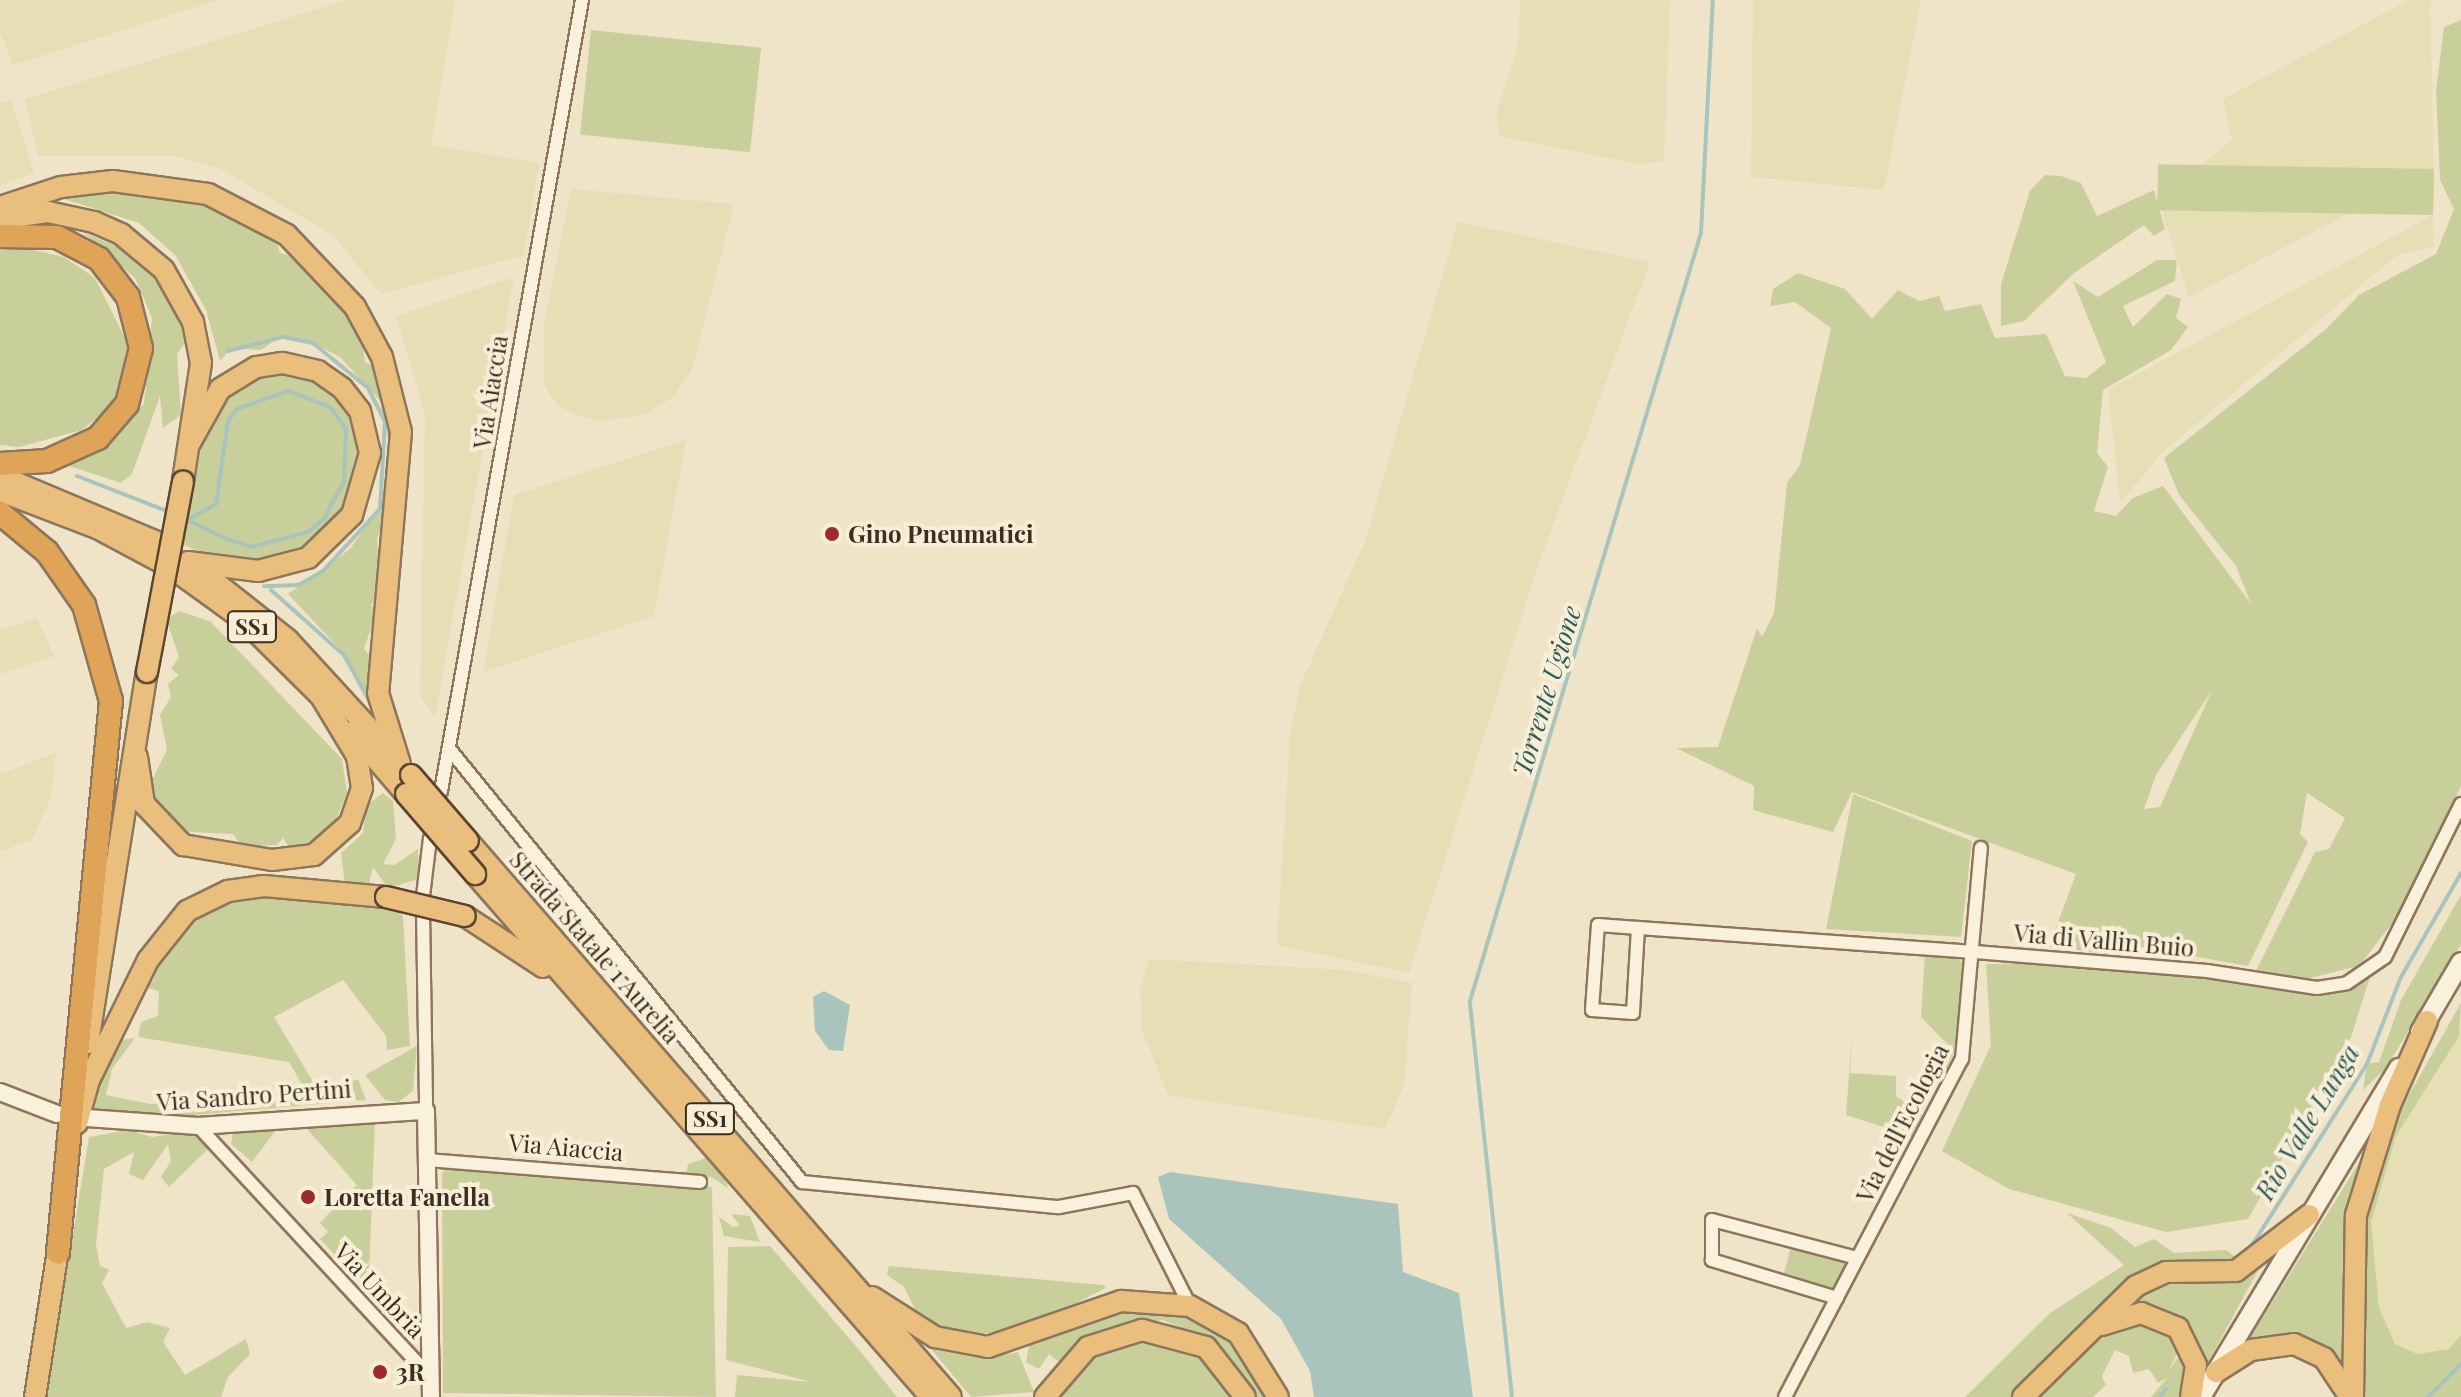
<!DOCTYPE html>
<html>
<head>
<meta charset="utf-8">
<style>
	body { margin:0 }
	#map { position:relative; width:2461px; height:1397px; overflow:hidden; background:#f0e4c8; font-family:"Playfair Display",serif }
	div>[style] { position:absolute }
	.farmland>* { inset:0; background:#e6deb5 }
	.green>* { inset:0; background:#c9cf9b; transform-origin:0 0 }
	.water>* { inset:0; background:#a9c4bc }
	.stream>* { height:4px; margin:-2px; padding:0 2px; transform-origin:2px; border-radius:2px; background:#a9c4bc }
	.roads { filter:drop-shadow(2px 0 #8d765c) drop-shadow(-2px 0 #8d765c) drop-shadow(0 2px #8d765c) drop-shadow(0 -2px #8d765c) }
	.minor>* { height:12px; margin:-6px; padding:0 6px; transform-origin:6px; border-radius:6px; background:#faf1dc }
	.tertiary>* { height:16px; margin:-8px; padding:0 8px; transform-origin:8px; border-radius:8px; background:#faf1dc }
	.secondary>* { height:18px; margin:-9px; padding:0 9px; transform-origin:9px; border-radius:9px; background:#faf1dc }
	.trunk>* { height:20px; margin:-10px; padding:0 10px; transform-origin:10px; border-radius:10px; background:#eabe7c }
	.motorway>* { height:22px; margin:-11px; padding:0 11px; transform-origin:11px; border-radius:11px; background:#e0a458 }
	.bridges { filter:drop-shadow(2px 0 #5b4430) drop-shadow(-2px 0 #5b4430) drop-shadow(0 2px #5b4430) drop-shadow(0 -2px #5b4430) }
	.trunk-bridge>* { height:20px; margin:-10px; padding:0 10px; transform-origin:10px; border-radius:10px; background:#eabe7c }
	.dots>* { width:22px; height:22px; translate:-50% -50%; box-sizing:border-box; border:4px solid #f7eed8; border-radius:50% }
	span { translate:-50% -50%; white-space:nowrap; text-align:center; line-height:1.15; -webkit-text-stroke:8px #f7eed8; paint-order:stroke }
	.shield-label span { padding:2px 6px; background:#f7eed8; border:2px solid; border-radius:6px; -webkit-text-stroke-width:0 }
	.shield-label { font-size:22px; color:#3d2e20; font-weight:700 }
	.street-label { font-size:24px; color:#3d2e20 }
	.poi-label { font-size:24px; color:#3d2e20; font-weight:700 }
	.left { translate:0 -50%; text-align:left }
	.water-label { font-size:26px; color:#2f5d5a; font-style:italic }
</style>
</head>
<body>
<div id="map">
	<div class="farmland">
		<div style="clip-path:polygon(0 0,218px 0,13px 65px,0 32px)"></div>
		<div style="clip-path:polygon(347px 0,455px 0,431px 145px,539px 163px,524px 255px,381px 294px,334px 236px,221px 169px,176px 156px,38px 156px,25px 99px)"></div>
		<div style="clip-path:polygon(1520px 0,1670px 0,1664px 161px,1639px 164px,1499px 136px,1497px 110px,1518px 46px)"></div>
		<div style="clip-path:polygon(1753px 0,1921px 0,1884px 190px,1751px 177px)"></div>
		<div style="clip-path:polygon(2409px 0,2430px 0,2434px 169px,2189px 297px,2158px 199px,2232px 140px,2223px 99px)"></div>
		<div style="clip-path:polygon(11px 100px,34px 173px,0 185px,0 103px)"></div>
		<div style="clip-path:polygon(571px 189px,734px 204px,692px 370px,673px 397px,644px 415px,598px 421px,576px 415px,557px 405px,544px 384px,544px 324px)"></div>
		<div style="clip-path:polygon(2433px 215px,2434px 247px,2397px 255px,2162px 453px,2120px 503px,2108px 390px)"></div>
		<div style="clip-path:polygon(1458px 222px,1650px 262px,1538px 566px,1409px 973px,1277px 945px,1290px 738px,1299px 688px,1365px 541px)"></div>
		<div style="clip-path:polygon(514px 277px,435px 717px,420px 696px,425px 414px,396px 316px)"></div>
		<div style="clip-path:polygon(686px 440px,654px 616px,483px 672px,514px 495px)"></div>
		<div style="clip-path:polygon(37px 618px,54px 656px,0 674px,0 630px)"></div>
		<div style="clip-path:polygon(56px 753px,51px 798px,32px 840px,0 851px,0 774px)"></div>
		<div style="clip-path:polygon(1149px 959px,1346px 970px,1412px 983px,1404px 1085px,1385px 1129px,1168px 1095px,1142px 1031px,1140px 988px)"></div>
		<div style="clip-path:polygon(2461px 1030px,2461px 1335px,2449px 1349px,2417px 1354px,2395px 1344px,2379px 1308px,2371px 1222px,2396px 1136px)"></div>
	</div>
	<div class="green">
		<div style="clip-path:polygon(evenodd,2461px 20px,2461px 786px,2397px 917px,2359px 966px,2302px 980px,2255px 973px,2315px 852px,2329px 849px,2345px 818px,2307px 793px,2300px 834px,2308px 842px,2248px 966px,2136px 946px,2107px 954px,2049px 946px,2076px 874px,1852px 792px,1833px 832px,1753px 810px,1754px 786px,1676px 748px,1718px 747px,1757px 628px,1762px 637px,1774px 613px,1787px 483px,1800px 465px,1831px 328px,1795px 302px,1770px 306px,1773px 289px,1798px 273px,1845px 289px,1872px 319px,1898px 290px,1919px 301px,1939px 296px,1945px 311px,1981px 304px,1995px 338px,2046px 334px,2065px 376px,2086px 378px,2106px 362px,2073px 281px,2098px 297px,2157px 260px,2177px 260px,2175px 281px,2123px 306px,2133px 327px,2167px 294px,2181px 299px,2176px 318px,2188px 327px,2171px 350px,2103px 390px,2097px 453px,2108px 467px,2094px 511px,2116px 516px,2133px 498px,2163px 486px,2251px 604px,2236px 566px,2179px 495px,2164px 458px,2325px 330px,2359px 295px,2436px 254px,2454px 209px,2440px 180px,2436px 91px,2444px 27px,2461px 20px,2212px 690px,2160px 807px,2144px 809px,2156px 775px,2212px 690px)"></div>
		<div style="left:591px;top:30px;width:171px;height:105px;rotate:6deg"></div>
		<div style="left:2434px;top:169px;width:46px;height:276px;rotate:91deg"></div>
		<div style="clip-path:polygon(2061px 176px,2081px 183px,2097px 216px,2154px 190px,2165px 229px,2154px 236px,2144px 225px,2074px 273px,2024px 321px,2001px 326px,2001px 284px,2030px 191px,2045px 175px)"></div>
		<div style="clip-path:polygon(107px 188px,207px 201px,254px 229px,274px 233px,280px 253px,306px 260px,361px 332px,365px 362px,380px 369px,393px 441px,387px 514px,377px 539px,380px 597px,371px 605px,376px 614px,364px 649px,374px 661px,366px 684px,370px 708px,341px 650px,288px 594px,350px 549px,381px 504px,390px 447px,380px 401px,340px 357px,313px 343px,280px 337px,261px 350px,231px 348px,220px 361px,206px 310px,175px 255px,139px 223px,58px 197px)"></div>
		<div style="clip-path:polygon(83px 232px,133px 254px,159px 279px,187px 340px,177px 354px,181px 415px,163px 428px,160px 396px,132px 474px,121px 483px,69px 466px,144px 404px,152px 318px,135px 278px)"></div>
		<div style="clip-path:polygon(16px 246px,64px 257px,95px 278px,131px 350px,128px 385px,115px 403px,82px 430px,19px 447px,0 445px,0 249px)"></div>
		<div style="clip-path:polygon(283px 370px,319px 379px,351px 411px,362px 449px,349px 507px,313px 547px,276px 563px,209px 556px,180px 543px,209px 411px,248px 377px)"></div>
		<div style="clip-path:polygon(180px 611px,211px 622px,342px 759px,347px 793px,333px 826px,309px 843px,289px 847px,283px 838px,277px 845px,242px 847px,233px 834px,189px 832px,157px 807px,152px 780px,167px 750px,160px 715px,171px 697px,168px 684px,179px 675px,171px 669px,179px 657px,166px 619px)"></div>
		<div style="clip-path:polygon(383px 793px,393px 801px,396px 839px,383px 864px,394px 865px,418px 849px,419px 879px,388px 888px,373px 867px,368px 887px,345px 886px,341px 853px,363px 833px,366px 806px)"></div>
		<div style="clip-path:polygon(1853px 794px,1972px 841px,1961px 937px,1826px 929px)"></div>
		<div style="clip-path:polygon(271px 894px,395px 909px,403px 916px,410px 1046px,387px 1050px,386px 1036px,343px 980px,274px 1017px,320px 1093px,358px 1079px,366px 1100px,148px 1119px,89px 1108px,114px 1041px,135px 1038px,112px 1069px,106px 1095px,150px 1104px,311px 1100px,289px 1062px,138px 1037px,141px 1022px,158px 1016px,159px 991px,141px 986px,153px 981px,162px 948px,208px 904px)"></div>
		<div style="clip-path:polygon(2461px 895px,2461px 944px,2386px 1068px,2363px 1090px,2367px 1064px,2379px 1062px,2401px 1000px)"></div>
		<div style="clip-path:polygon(1925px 953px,1955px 955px,1965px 966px,1960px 1039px,1929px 1107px,1953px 1050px,1921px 1017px)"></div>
		<div style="clip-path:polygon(2077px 963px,2339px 990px,2370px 977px,2351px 1037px,2248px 1219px,2166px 1232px,2009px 1189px,1942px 1151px,1991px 1045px,1986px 964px)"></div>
		<div style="clip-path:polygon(2461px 1003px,2459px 1036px,2396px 1136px,2371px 1222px,2379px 1308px,2395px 1344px,2417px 1354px,2449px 1349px,2461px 1335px,2461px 1397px,2362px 1397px,2360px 1230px,2384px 1139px)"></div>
		<div style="clip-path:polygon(1852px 1034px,1850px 1073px,1896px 1076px,1896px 1096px,1922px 1115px,1912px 1136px,1846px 1115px)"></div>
		<div style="clip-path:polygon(417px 1046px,413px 1091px,398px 1102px,385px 1100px,365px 1075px)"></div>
		<div style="clip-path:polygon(375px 1121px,369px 1275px,357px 1279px,320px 1239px,328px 1232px,320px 1223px,357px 1185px,306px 1128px)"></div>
		<div style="clip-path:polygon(128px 1130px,152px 1137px,191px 1131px,208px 1149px,169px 1187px,161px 1177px,171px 1161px,168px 1144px,143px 1180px,129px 1174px,134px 1152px,104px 1169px,96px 1244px,100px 1266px,109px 1270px,102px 1283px,126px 1328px,147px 1322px,170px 1328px,163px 1342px,185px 1375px,246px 1339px,250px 1354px,228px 1377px,221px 1397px,46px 1397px,89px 1137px)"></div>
		<div style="clip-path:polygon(276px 1130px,252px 1162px,231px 1144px,233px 1131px)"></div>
		<div style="clip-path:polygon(706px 1158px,723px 1174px,728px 1188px,711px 1177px,686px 1175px,688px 1164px)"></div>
		<div style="clip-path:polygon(2362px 1158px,2346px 1251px,2348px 1375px,2336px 1364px,2247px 1343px)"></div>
		<div style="clip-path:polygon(452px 1164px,712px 1187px,716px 1397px,443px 1393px,442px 1173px)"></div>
		<div style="clip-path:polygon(2067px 1213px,2111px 1228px,2135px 1247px,2154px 1239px,2174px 1253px,2226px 1250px,2241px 1261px,2146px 1269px,2055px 1348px,2020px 1397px,1965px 1397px,2050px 1313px,2124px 1265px)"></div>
		<div style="clip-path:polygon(731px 1214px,750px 1216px,760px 1242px,724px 1236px,719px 1217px,733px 1227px,740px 1226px)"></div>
		<div style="clip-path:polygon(770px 1246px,860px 1351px,897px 1397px,735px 1397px,737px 1375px,811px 1382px,726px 1360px,728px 1247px)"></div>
		<div style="clip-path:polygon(1791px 1247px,1846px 1263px,1832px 1288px,1784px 1273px)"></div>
		<div style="clip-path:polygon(2261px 1265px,2206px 1366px,2195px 1342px,2122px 1304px,2148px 1284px)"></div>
		<div style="clip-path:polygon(889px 1266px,1103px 1285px,1106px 1288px,1022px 1330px,967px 1335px,938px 1329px,917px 1313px,904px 1287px,887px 1275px)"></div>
		<div style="clip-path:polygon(1128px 1309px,1181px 1312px,1231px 1340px,1267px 1397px,1253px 1397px,1221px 1346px,1163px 1320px,1101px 1330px,1060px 1363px,1049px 1354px,1039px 1369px,1026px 1362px,1029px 1345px)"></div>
		<div style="clip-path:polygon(2132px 1319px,2173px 1336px,2177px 1354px,2168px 1372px,2183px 1350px,2188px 1356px,2183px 1397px,2151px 1397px,2167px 1378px,2158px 1383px,2149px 1369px,2133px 1373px,2129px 1356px,2115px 1350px,2102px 1376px,2106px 1385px,2093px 1397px,2032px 1397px,2106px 1328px)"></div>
		<div style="clip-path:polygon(1144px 1337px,1208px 1357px,1236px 1397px,1057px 1397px,1086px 1355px)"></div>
		<div style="clip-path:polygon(931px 1349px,987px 1358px,1018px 1352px,1034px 1392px,971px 1397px)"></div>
	</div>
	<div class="water">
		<div style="clip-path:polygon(824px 991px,850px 1005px,843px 1051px,829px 1050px,815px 1031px,813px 997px)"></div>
		<div style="clip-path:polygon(1170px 1172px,1398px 1204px,1403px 1272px,1459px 1293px,1473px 1397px,1314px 1397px,1310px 1371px,1281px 1319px,1169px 1219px,1158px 1177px)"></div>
	</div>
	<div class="stream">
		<div style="left:228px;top:351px;width:57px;rotate:-14.3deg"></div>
		<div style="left:283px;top:337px;width:31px;rotate:11deg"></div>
		<div style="left:313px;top:343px;width:71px;rotate:39.3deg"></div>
		<div style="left:368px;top:388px;width:37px;rotate:63deg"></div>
		<div style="left:385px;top:421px;width:88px;rotate:93.3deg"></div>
		<div style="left:380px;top:509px;width:84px;rotate:132.6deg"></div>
		<div style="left:323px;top:571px;width:28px;rotate:150deg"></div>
		<div style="left:299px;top:585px;width:35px;rotate:178deg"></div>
		<div style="left:77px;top:476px;width:102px;rotate:21.3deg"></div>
		<div style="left:183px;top:519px;width:4px;rotate:14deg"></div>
		<div style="left:187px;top:520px;width:44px;rotate:25.4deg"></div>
		<div style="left:227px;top:539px;width:25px;rotate:18deg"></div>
		<div style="left:251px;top:547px;width:59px;rotate:-14.7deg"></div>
		<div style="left:308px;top:532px;width:21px;rotate:-39deg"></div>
		<div style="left:324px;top:519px;width:43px;rotate:-62.2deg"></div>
		<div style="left:344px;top:481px;width:52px;rotate:-87.8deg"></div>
		<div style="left:346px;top:429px;width:27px;rotate:-126deg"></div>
		<div style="left:330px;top:407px;width:45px;rotate:-159.1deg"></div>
		<div style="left:288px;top:391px;width:54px;rotate:160.6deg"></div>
		<div style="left:237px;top:409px;width:15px;rotate:127deg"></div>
		<div style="left:228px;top:421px;width:84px;rotate:98.2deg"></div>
		<div style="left:216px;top:504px;width:33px;rotate:151deg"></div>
		<div style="left:271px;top:590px;width:98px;rotate:41.7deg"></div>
		<div style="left:344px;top:655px;width:43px;rotate:61.1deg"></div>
		<div style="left:2249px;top:1250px;width:220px;rotate:-57.6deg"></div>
		<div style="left:2367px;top:1064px;width:93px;rotate:-68.7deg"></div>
		<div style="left:2401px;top:977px;width:120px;rotate:-60deg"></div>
		<div style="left:1512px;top:1397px;width:398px;rotate:-96.1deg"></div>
		<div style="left:1470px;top:1001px;width:802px;rotate:-73.26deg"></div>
		<div style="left:1701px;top:233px;width:233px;rotate:-87.1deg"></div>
		<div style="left:2160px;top:1397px;width:10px;rotate:-53deg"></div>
		<div style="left:2428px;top:1397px;width:47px;rotate:-45deg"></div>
	</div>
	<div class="roads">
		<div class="minor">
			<div style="left:451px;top:751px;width:556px;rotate:50.84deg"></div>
			<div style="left:802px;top:1182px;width:258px;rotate:5.6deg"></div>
			<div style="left:1059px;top:1207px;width:75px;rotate:-10.7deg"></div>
			<div style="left:1133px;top:1193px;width:127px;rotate:63.2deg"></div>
			<div style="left:441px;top:791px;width:803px;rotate:-79.89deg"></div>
			<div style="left:423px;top:896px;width:58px;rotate:-83.1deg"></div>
			<div style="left:423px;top:911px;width:200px;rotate:89.1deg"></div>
			<div style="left:1638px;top:928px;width:85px;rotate:93.4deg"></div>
			<div style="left:1633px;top:1013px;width:41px;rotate:-175.8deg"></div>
			<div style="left:1592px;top:1010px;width:85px;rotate:-86deg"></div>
			<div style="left:1598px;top:925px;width:40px;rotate:4.3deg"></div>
			<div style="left:1638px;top:928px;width:338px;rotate:4.1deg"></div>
			<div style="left:1975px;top:952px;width:233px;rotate:4.7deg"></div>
			<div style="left:2207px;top:971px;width:111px;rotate:8.8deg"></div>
			<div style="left:2317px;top:988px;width:30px;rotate:-9deg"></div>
			<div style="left:2347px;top:983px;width:46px;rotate:-34.4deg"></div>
			<div style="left:2385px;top:957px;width:171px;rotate:-63.6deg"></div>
			<div style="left:198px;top:1126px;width:343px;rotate:47.2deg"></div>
			<div style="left:427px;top:1160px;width:274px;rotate:4.6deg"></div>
			<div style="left:1837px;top:1298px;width:131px;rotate:-163.1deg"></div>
			<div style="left:1712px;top:1260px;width:40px;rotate:-90deg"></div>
			<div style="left:1712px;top:1220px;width:150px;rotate:14.7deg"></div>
			<div style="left:1785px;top:1397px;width:382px;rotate:-62.4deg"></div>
			<div style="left:1962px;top:1059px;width:212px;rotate:-84.9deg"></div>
		</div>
		<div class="tertiary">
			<div style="left:0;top:1092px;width:61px;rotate:21.1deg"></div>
			<div style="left:87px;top:1118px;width:111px;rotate:4.1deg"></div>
			<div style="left:198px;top:1126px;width:228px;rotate:-3.8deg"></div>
			<div style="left:426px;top:1111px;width:286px;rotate:89deg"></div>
		</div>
		<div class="secondary">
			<div style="left:2420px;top:1032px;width:81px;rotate:-59.6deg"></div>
			<div style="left:2201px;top:1397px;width:384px;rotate:-59deg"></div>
		</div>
		<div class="trunk">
			<div style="left:0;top:207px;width:64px;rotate:-18.2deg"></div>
			<div style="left:61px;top:187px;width:52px;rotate:-6.6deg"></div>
			<div style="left:113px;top:181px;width:96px;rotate:7.8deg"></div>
			<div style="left:208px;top:194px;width:89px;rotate:27.4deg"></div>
			<div style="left:287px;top:235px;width:99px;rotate:46.6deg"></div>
			<div style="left:355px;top:307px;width:57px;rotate:61.6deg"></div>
			<div style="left:382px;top:357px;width:77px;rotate:75.8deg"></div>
			<div style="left:401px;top:432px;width:262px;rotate:95deg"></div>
			<div style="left:378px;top:693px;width:74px;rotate:72.8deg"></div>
			<div style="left:0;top:219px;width:49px;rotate:-8.3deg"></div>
			<div style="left:48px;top:212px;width:47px;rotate:12.3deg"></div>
			<div style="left:94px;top:222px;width:30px;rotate:24deg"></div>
			<div style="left:121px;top:234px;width:56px;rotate:39.9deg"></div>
			<div style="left:164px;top:270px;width:60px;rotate:60.9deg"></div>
			<div style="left:193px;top:322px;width:42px;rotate:79deg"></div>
			<div style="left:201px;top:363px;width:119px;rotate:98.7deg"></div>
			<div style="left:0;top:476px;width:176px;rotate:22.8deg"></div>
			<div style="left:0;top:491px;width:104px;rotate:20.9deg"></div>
			<div style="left:97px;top:528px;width:70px;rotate:28deg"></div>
			<div style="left:188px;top:562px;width:71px;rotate:7.3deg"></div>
			<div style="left:258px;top:571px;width:52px;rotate:-14.6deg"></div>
			<div style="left:308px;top:558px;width:62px;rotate:-44.3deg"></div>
			<div style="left:352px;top:515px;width:65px;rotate:-73.8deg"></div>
			<div style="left:370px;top:453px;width:43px;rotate:-103.4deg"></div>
			<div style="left:360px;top:411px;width:29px;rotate:-128deg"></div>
			<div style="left:342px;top:388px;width:29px;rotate:-145deg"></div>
			<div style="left:318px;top:371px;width:37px;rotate:-167deg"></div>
			<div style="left:282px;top:363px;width:26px;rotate:171deg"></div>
			<div style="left:256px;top:367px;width:42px;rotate:148.6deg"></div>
			<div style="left:220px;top:389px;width:62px;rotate:119.1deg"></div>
			<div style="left:196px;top:567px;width:117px;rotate:38.4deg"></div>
			<div style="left:288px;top:640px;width:147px;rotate:47.5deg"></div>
			<div style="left:176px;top:571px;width:84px;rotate:35.8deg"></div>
			<div style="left:244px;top:620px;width:117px;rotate:44.7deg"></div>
			<div style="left:353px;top:732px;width:82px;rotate:49.5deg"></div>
			<div style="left:137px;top:757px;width:48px;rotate:81.5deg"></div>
			<div style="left:144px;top:804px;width:57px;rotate:46.4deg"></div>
			<div style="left:183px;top:845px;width:90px;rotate:9.6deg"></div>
			<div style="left:272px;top:860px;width:42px;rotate:-6.8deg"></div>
			<div style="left:314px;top:855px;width:48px;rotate:-41.6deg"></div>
			<div style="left:350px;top:823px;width:37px;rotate:-71deg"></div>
			<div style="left:362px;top:788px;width:32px;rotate:-99deg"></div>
			<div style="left:357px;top:756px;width:74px;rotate:-121.1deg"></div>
			<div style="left:468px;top:841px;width:736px;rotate:49.02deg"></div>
			<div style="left:475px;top:874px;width:694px;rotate:48.92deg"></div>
			<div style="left:465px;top:916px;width:93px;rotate:33.2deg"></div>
			<div style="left:88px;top:1043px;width:376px;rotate:-81deg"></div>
			<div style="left:77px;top:1123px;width:45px;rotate:-74.4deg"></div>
			<div style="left:89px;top:1080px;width:134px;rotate:-63.8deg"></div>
			<div style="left:148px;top:960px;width:63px;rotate:-51.5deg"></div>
			<div style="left:187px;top:911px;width:46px;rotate:-26deg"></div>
			<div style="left:228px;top:891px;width:36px;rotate:-8deg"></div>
			<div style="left:264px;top:886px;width:122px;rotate:5.2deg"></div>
			<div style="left:872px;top:1297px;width:75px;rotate:32.4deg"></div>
			<div style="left:935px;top:1337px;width:54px;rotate:10.7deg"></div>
			<div style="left:988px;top:1347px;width:141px;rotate:-19.1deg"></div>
			<div style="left:1121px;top:1301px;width:69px;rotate:4.1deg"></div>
			<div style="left:1190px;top:1306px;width:55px;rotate:29.4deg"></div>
			<div style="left:1238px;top:1333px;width:75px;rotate:58deg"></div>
			<div style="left:2102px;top:1325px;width:41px;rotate:-17.1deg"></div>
			<div style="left:2141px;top:1313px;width:40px;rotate:22deg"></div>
			<div style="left:2178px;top:1328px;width:41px;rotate:64.1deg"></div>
			<div style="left:2196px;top:1365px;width:32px;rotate:99deg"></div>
			<div style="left:2216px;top:1372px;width:41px;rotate:-32.2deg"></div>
			<div style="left:2251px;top:1350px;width:43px;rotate:-7.9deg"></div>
			<div style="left:2294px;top:1344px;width:33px;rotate:25deg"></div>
			<div style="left:2324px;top:1358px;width:47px;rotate:56.3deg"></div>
			<div style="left:35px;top:1397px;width:162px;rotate:-81.1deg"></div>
			<div style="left:1045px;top:1397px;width:66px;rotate:-49.3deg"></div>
			<div style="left:1088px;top:1347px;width:57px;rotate:-17.5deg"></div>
			<div style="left:1142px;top:1330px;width:66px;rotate:14.9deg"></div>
			<div style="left:1206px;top:1347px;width:63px;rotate:52deg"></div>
			<div style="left:2023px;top:1397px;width:158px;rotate:-44.5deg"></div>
			<div style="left:2136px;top:1286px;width:33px;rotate:-25deg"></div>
			<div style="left:2166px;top:1272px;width:70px;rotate:-0.8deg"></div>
			<div style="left:2236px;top:1271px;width:92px;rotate:-37.5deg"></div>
			<div style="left:2353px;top:1397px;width:182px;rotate:-89.1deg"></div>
			<div style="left:2356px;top:1215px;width:115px;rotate:-72.8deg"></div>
			<div style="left:2390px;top:1105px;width:92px;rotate:-66.2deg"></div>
		</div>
		<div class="motorway">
			<div style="left:0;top:236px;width:57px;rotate:1deg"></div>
			<div style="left:57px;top:237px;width:47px;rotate:27.6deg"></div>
			<div style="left:99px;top:259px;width:48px;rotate:52.7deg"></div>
			<div style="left:128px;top:297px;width:53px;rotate:75.7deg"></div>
			<div style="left:141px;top:348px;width:58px;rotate:104deg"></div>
			<div style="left:127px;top:404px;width:45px;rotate:130.5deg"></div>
			<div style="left:98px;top:438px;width:56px;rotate:155.7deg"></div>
			<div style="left:47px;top:461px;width:47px;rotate:176.3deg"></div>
			<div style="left:0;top:513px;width:61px;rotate:39.7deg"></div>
			<div style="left:47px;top:552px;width:65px;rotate:55.1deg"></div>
			<div style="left:84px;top:605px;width:100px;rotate:74.3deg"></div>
			<div style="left:111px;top:701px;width:554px;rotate:95.49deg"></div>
		</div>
	</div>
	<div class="bridges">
		<div class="trunk-bridge">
			<div style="left:147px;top:672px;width:194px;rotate:-79.3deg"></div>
			<div style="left:411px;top:775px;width:87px;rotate:49.2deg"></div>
			<div style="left:406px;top:794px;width:106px;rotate:49.2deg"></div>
			<div style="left:386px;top:897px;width:81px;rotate:13.5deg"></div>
		</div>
	</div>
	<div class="dots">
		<div style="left:832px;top:534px;background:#9e2a2b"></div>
		<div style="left:308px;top:1197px;background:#9e2a2b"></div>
		<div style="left:380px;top:1372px;background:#9e2a2b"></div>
	</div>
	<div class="shield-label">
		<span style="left:252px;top:627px">SS1</span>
		<span style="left:710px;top:1119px">SS1</span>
	</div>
	<div class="street-label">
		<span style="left:490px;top:392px;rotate:-81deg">Via Aiaccia</span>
		<span style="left:2104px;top:940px;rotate:5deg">Via di Vallin Buio</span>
		<span style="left:595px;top:947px;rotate:49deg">Strada Statale 1 Aurelia</span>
		<span style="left:254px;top:1095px;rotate:-4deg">Via Sandro Pertini</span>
		<span style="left:1902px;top:1123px;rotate:-63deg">Via dell'Ecologia</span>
		<span style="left:566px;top:1147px;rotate:5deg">Via Aiaccia</span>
		<span style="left:380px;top:1290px;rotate:47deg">Via Umbria</span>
	</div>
	<div class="poi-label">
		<span class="left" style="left:848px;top:534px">Gino Pneumatici</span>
		<span class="left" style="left:324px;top:1197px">Loretta Fanella</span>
		<span class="left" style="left:396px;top:1372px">3R</span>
	</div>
	<div class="water-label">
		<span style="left:1546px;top:691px;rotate:-73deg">Torrente Ugione</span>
		<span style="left:2307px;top:1122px;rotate:-59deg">Rio Valle Lunga</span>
	</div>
</div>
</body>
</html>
